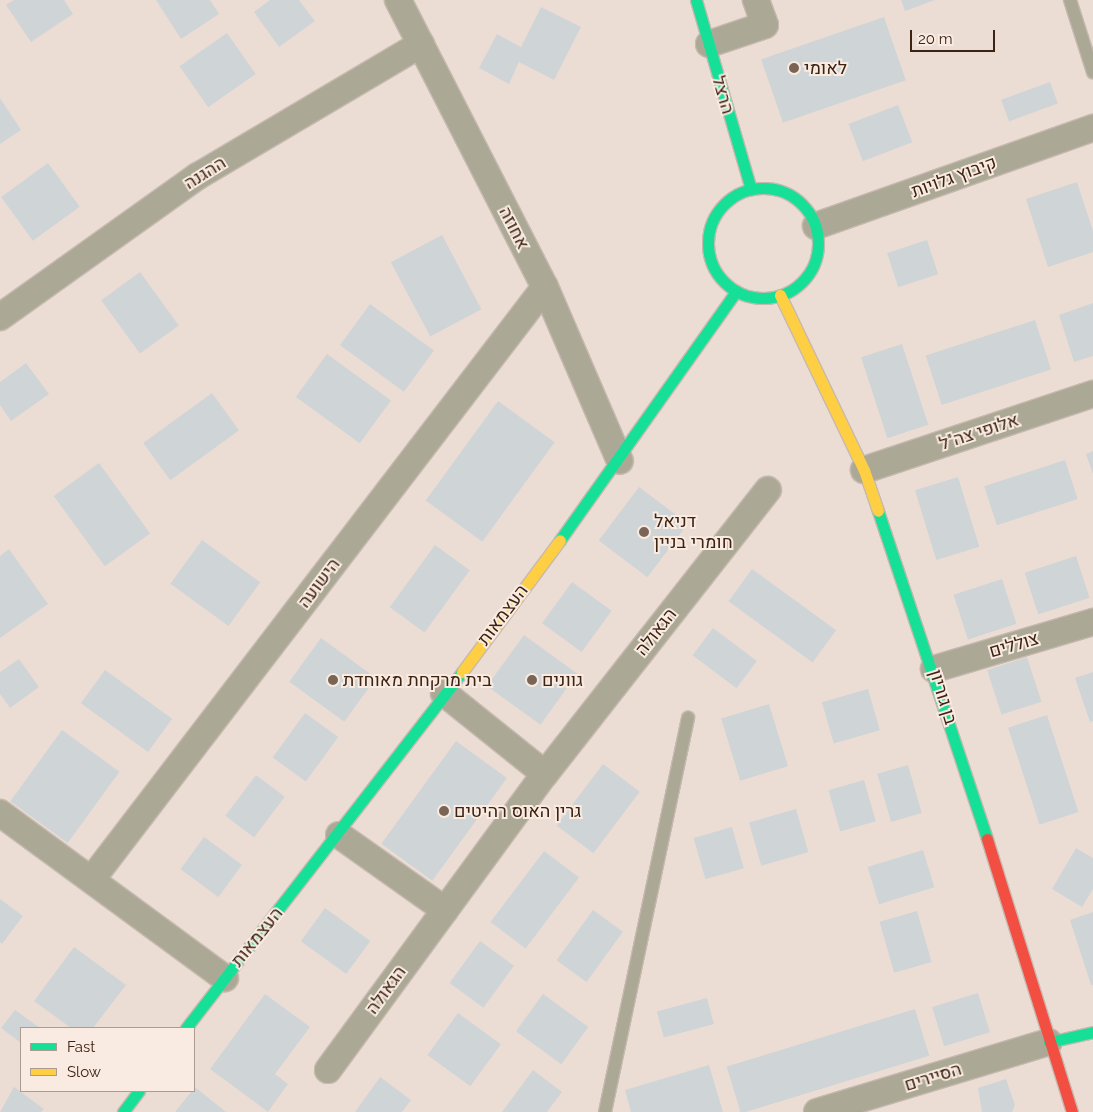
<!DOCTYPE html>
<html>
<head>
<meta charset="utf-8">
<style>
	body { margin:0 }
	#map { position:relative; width:1093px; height:1112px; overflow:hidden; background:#ecddd4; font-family:Raleway,Heebo,sans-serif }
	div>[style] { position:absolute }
	.building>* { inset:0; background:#cfd4d7; transform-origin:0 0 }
	.roads { filter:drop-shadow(1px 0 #c7b9af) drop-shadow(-1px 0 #c7b9af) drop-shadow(0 1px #c7b9af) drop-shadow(0 -1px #c7b9af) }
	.lane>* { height:12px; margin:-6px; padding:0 6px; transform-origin:6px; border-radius:6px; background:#aba996 }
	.street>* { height:26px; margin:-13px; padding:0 13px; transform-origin:13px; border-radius:13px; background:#aba996 }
	.fast>* { height:11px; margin:-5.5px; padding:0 5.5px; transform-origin:5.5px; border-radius:5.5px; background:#16e098 }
	.fast>.ring { margin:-5.5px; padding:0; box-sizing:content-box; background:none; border:11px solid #16e098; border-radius:50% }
	.slow>* { height:11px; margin:-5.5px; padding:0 5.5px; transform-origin:5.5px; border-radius:5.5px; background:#ffcf43 }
	.jam>* { height:11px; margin:-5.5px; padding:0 5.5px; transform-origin:5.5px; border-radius:5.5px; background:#f24e42 }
	.dots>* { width:14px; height:14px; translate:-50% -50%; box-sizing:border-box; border:2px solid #f9ebe2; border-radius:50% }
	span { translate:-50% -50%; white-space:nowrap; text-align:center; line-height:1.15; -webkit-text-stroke:4px #f9ebe2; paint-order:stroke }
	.poi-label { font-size:18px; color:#3d2312 }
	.left { translate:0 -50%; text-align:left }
	.street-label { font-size:18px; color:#3d2312 }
	.legend { position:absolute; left:20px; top:1027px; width:175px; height:65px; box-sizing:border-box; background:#f9ebe2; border:1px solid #ae9b8f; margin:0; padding:6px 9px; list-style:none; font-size:15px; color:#3d2312 }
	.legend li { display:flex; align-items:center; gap:10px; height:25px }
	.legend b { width:25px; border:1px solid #ae9b8f }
	.scale { position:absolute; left:910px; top:30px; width:85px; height:22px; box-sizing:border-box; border:2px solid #3d2312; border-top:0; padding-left:6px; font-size:15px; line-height:18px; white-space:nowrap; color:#3d2312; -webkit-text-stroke:4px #f9ebe2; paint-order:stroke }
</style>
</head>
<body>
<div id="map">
	<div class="building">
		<div style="clip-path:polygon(14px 0,64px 0,73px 14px,31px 42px,6px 5px)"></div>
		<div style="clip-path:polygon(156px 0,210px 0,219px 14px,181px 39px)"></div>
		<div style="clip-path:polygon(270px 0,299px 0,315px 21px,279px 47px,254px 12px)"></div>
		<div style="clip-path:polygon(901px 0,935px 0,905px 11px)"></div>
		<div style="clip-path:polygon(541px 7px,581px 27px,554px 80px,519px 62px,509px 84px,479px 68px,497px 34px,521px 47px)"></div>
		<div style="left:884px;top:17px;width:67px;height:130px;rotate:71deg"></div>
		<div style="left:227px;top:33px;width:50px;height:58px;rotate:55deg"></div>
		<div style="left:1050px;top:82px;width:23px;height:52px;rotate:70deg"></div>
		<div style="clip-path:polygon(0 98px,21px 130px,0 144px)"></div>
		<div style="left:898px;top:105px;width:40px;height:53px;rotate:69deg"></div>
		<div style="left:48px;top:163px;width:54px;height:58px;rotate:54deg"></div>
		<div style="clip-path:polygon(1077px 182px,1093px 231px,1093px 252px,1048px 267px,1026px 199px)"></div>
		<div style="left:442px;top:235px;width:84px;height:58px;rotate:62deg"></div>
		<div style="left:927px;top:240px;width:36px;height:42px;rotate:72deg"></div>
		<div style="left:140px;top:272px;width:66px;height:48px;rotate:54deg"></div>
		<div style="clip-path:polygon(1093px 303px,1093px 356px,1074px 362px,1059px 315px)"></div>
		<div style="left:370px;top:304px;width:79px;height:51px;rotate:36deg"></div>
		<div style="left:1035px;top:320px;width:52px;height:115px;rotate:72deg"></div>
		<div style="left:902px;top:344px;width:85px;height:43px;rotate:72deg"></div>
		<div style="left:327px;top:354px;width:79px;height:53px;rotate:36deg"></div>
		<div style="clip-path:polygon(26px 363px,49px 394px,11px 421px,0 405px,0 382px)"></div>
		<div style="left:212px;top:393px;width:46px;height:85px;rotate:54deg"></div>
		<div style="left:498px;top:401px;width:70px;height:123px;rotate:36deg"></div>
		<div style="clip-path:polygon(1093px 451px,1093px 474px,1086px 454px)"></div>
		<div style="left:1065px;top:460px;width:41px;height:85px;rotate:72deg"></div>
		<div style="left:99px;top:463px;width:87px;height:56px;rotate:54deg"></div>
		<div style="left:958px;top:477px;width:73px;height:45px;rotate:73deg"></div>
		<div style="left:639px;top:487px;width:61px;height:67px;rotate:37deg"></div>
		<div style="left:202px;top:540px;width:72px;height:54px;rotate:36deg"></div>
		<div style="left:435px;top:545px;width:43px;height:77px;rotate:36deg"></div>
		<div style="clip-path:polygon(9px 549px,48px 604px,0 638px,0 556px)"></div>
		<div style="left:1076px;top:556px;width:44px;height:54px;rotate:72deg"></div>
		<div style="left:752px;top:569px;width:104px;height:40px;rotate:36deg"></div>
		<div style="left:1002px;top:579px;width:47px;height:51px;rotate:72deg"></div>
		<div style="left:572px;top:582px;width:49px;height:51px;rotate:36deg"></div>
		<div style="left:713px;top:628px;width:55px;height:34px;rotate:37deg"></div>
		<div style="left:524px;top:635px;width:66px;height:63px;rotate:36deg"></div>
		<div style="left:321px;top:638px;width:68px;height:54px;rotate:36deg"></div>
		<div style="left:1027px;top:657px;width:47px;height:42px;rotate:72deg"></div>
		<div style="clip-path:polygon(19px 659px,39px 687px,10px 708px,0 694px,0 672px)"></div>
		<div style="left:105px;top:670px;width:83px;height:41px;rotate:36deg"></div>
		<div style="clip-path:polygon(1093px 672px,1093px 721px,1090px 722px,1075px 678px)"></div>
		<div style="left:868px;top:689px;width:43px;height:48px;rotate:74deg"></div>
		<div style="left:769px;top:704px;width:65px;height:50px;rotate:73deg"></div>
		<div style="left:305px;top:713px;width:41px;height:55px;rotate:36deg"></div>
		<div style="left:1047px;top:715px;width:102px;height:41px;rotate:72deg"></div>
		<div style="left:62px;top:730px;width:71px;height:88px;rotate:36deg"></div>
		<div style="left:456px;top:741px;width:63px;height:127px;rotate:36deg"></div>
		<div style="left:603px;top:764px;width:46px;height:77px;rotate:37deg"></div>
		<div style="left:908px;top:765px;width:50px;height:32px;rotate:74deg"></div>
		<div style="left:256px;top:775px;width:36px;height:51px;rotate:37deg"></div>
		<div style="left:864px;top:780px;width:43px;height:37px;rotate:74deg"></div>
		<div style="left:796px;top:809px;width:45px;height:49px;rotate:74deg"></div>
		<div style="left:732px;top:827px;width:43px;height:40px;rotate:74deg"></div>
		<div style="left:204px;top:837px;width:47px;height:40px;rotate:36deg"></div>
		<div style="clip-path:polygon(1076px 848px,1093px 858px,1093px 889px,1082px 907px,1052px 889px)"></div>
		<div style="left:923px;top:850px;width:39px;height:58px;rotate:73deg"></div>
		<div style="left:544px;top:851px;width:44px;height:89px;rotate:37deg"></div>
		<div style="clip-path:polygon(0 899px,23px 916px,2px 944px,0 942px)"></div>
		<div style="left:325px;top:908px;width:56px;height:41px;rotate:36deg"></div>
		<div style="left:593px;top:910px;width:37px;height:62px;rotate:36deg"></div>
		<div style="left:917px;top:911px;width:53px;height:39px;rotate:74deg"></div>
		<div style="clip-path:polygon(1093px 912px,1093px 985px,1091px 985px,1070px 920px)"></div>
		<div style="left:480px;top:941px;width:42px;height:52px;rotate:36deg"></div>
		<div style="clip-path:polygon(74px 947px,126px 985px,93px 1028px,71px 1028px,34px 1001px)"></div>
		<div style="left:978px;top:993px;width:41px;height:48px;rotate:73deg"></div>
		<div style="clip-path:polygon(265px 994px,310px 1027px,275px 1074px,288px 1084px,268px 1112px,210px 1069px)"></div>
		<div style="left:543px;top:994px;width:56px;height:46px;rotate:36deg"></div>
		<div style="left:707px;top:998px;width:27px;height:52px;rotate:75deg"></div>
		<div style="left:915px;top:1009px;width:49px;height:197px;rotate:73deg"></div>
		<div style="clip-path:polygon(15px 1010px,40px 1028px,21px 1028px,21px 1043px,1px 1028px)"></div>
		<div style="left:458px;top:1013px;width:53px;height:52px;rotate:36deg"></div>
		<div style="clip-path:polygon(709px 1065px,723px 1112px,631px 1112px,625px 1090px)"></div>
		<div style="clip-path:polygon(533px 1070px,562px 1092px,547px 1112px,502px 1112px)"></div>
		<div style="clip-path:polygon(380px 1077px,411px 1100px,402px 1112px,355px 1112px)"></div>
		<div style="clip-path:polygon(1006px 1079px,1015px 1105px,1012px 1112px,982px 1112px,978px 1088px)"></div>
		<div style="clip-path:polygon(14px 1087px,44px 1109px,41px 1112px,0 1112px)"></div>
		<div style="clip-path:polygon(195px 1087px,226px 1112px,175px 1112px)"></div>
	</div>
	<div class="roads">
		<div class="lane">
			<div style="left:1070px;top:0;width:76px;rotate:72.3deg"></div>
			<div style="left:605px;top:1112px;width:403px;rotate:-78.1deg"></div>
		</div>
		<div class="street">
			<div style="left:398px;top:0;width:322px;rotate:62.9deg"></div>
			<div style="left:545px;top:287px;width:189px;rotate:66.7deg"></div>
			<div style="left:709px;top:44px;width:59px;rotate:-18.7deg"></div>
			<div style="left:765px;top:25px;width:27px;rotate:-110deg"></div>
			<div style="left:816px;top:226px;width:294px;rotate:-19.5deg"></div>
			<div style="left:0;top:317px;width:243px;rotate:-35.5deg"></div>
			<div style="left:198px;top:176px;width:259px;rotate:-30.6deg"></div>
			<div style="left:864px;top:470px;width:241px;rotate:-18.4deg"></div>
			<div style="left:934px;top:669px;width:166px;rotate:-16.5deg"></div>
			<div style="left:444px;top:693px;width:129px;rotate:38.7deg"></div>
			<div style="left:0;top:813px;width:279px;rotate:36.3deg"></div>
			<div style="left:339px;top:835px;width:130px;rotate:35.3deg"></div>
			<div style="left:92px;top:879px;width:745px;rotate:-52.58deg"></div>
			<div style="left:328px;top:1070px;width:367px;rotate:-53.8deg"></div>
			<div style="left:545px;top:774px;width:361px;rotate:-51.9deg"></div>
			<div style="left:817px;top:1112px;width:242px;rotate:-16.8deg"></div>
		</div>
		<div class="fast">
			<div style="left:696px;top:0;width:197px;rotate:73.8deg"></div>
			<div class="ring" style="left:708px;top:188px;width:99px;height:99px"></div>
			<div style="left:878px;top:511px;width:346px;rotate:71.6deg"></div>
			<div style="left:560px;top:540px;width:305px;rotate:-54.7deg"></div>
			<div style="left:186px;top:1028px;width:450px;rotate:-52.2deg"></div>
			<div style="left:1049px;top:1042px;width:45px;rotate:-12.8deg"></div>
			<div style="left:123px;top:1112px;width:26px;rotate:-53deg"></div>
		</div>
		<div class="slow">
			<div style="left:780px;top:295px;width:194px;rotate:64.4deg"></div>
			<div style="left:864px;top:470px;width:43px;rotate:71.1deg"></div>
			<div style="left:462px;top:672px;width:164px;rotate:-53.4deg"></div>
		</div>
		<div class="jam">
			<div style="left:987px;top:839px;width:286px;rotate:72.7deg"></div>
		</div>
	</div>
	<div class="dots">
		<div style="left:794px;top:68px;background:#7a6456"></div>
		<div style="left:644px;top:532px;background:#7a6456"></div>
		<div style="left:333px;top:680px;background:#7a6456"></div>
		<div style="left:532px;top:680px;background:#7a6456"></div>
		<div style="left:444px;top:811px;background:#7a6456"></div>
	</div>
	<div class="poi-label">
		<span class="left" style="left:804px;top:68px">לאומי</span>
		<span class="left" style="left:654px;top:532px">דניאל<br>חומרי בניין</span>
		<span class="left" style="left:343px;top:680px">בית מרקחת מאוחדת</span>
		<span class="left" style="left:542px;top:680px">גוונים</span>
		<span class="left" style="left:454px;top:811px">גרין האוס רהיטים</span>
	</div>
	<div class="street-label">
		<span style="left:723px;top:95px;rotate:74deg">הרצל</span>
		<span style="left:205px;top:173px;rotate:-32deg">ההגנה</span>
		<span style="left:954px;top:177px;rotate:-20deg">קיבוץ גלויות</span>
		<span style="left:514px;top:228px;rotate:63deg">אחוזה</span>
		<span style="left:979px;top:432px;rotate:-18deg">אלופי צה"ל</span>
		<span style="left:319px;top:583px;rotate:-53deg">הישועה</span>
		<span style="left:503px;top:615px;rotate:-53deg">העצמאות</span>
		<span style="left:656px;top:632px;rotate:-52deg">הגאולה</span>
		<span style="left:1014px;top:645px;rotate:-16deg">צוללים</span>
		<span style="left:943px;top:697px;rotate:73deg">בן גוריון</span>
		<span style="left:257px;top:937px;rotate:-51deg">העצמאות</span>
		<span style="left:386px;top:990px;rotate:-54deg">הגאולה</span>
		<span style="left:933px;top:1077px;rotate:-17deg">הסיירים</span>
	</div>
	<ul class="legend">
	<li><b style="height:6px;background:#16e098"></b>Fast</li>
	<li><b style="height:6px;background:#ffcf43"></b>Slow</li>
	</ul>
	<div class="scale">20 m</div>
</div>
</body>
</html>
